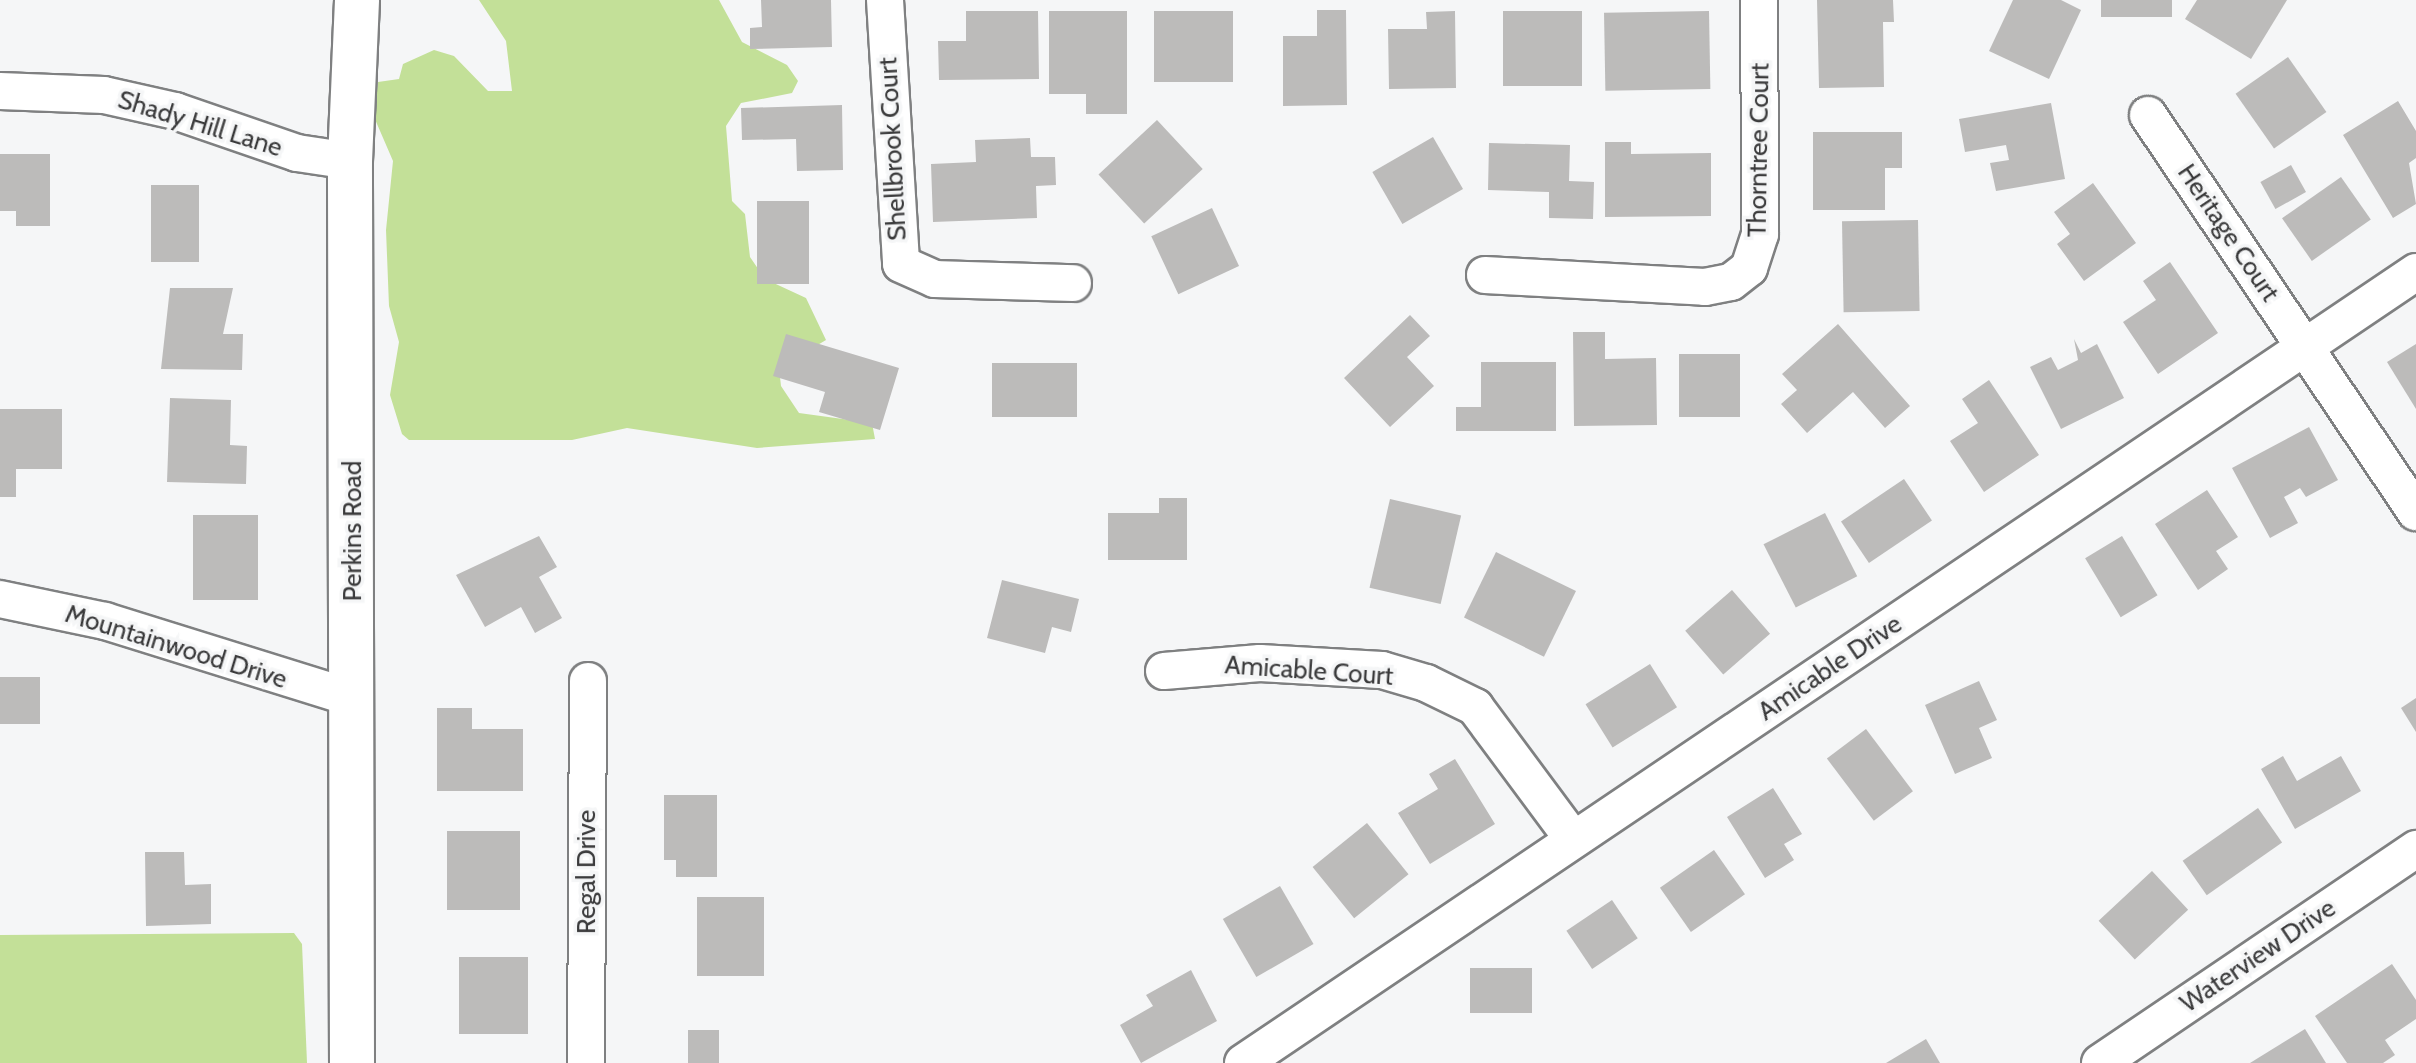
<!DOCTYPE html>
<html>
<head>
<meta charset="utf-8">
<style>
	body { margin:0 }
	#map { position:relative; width:2416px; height:1063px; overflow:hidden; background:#f5f6f7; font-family:Cabin,sans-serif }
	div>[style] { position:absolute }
	.green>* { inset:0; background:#c3e098 }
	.building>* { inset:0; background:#bcbbba; transform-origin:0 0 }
	.roads { filter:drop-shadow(2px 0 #7f8081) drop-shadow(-2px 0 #7f8081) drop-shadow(0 2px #7f8081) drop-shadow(0 -2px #7f8081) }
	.minor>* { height:36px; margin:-18px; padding:0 18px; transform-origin:18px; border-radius:18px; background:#fff }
	.major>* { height:44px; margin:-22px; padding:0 22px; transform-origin:22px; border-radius:22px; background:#fff }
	span { translate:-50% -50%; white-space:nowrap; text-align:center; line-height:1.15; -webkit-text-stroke:7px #f5f6f7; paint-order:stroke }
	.street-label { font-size:26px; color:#3a3a3b }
</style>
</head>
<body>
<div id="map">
	<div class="green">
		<div style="clip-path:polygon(479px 0,719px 0,742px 42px,787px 65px,798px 81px,792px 93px,741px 103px,726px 126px,732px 201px,745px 214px,750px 257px,765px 279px,806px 298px,826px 340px,779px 368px,781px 386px,799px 413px,872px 423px,875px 439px,757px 448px,627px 428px,572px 440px,409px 440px,402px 434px,390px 395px,399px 342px,389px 306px,386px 230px,393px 161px,374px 117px,378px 82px,399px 79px,403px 64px,434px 50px,454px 56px,488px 91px,512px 91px,506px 41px)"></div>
		<div style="clip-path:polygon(294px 933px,302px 944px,307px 1063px,0 1063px,0 935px)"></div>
	</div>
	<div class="building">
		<div style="clip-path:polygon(761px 0,831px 0,832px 47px,750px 49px,750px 28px,762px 27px)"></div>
		<div style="clip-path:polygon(1817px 0,1893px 0,1894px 22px,1883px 22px,1884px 87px,1819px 88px)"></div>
		<div style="clip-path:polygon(2013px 0,2061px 0,2081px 10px,2049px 79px,1989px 51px)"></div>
		<div style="left:2101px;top:0;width:71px;height:17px"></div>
		<div style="clip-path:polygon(2197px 0,2287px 0,2251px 59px,2185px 19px)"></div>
		<div style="clip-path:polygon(1317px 10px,1346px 10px,1347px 105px,1283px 106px,1283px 36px,1317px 36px)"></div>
		<div style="clip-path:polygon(966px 11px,1038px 11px,1039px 79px,939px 80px,938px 41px,966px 41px)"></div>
		<div style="clip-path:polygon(1049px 11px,1127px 11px,1127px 114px,1086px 114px,1086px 94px,1049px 94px)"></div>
		<div style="left:1154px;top:11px;width:79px;height:71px"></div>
		<div style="clip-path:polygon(1455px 11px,1456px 88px,1389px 89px,1388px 29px,1427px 29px,1426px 12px)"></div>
		<div style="left:1503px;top:11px;width:79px;height:75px"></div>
		<div style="left:1709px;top:11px;width:78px;height:105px;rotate:89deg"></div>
		<div style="left:2288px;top:57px;width:67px;height:64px;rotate:55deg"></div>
		<div style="clip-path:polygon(2398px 101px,2416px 131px,2416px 158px,2409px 163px,2416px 204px,2393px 218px,2343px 135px)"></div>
		<div style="clip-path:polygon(2051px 103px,2065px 179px,1996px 191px,1990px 163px,2009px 160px,2006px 145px,1965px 152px,1959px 119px)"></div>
		<div style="clip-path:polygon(842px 105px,843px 170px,797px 171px,796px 139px,742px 140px,741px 108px)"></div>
		<div style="left:1157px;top:120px;width:67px;height:80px;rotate:47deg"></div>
		<div style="clip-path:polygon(1813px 132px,1902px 132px,1902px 168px,1885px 168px,1885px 210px,1813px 210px)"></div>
		<div style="left:1433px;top:137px;width:60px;height:70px;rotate:60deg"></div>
		<div style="clip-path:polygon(1030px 138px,1031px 157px,1055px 157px,1056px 185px,1036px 186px,1037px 218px,933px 222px,931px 164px,976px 162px,975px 140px)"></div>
		<div style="clip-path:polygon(1605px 142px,1631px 142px,1631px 154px,1711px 153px,1711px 216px,1605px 217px)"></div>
		<div style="clip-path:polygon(1489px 143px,1570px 145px,1569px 181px,1594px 182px,1593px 219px,1549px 218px,1549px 192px,1488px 190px)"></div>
		<div style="clip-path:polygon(0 154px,50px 154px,50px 226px,16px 226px,16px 211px,0 211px)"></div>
		<div style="left:2291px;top:165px;width:31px;height:35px;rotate:61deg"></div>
		<div style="left:2341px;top:177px;width:52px;height:72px;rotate:55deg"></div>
		<div style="clip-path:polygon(2093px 183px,2136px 243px,2084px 281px,2057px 244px,2070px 234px,2054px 212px)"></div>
		<div style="left:151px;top:185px;width:48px;height:77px"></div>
		<div style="left:757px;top:201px;width:52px;height:83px"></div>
		<div style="left:1212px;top:208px;width:64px;height:67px;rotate:65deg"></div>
		<div style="left:1918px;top:220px;width:91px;height:76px;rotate:89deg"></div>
		<div style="clip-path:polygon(2170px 262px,2218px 333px,2158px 374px,2123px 322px,2156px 300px,2143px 281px)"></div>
		<div style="clip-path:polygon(170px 288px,233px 288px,223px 334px,243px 334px,242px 370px,161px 369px)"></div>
		<div style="clip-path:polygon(1410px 315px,1430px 336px,1407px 357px,1434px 386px,1390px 427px,1344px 378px)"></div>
		<div style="clip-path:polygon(1838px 324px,1910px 406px,1885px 428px,1853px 392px,1807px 433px,1781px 404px,1797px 390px,1782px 374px)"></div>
		<div style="clip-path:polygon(1573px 332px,1605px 332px,1605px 359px,1656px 358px,1657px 425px,1574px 426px)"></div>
		<div style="clip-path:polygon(786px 334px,899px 368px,880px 430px,819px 412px,825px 392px,773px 376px)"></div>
		<div style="clip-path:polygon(2074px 339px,2081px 353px,2097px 344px,2124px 398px,2061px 429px,2030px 367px,2051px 357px,2058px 370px,2078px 360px)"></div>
		<div style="clip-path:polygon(2416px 344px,2416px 409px,2387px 362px)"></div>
		<div style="left:1679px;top:354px;width:61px;height:63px"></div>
		<div style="clip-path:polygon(1481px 362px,1556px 362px,1556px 431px,1456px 431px,1456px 407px,1481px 407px)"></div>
		<div style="left:992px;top:363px;width:85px;height:54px"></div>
		<div style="clip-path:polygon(1989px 380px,2039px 455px,1984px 492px,1950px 441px,1978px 423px,1962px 399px)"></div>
		<div style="clip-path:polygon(170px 398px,231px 400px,230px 445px,247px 446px,246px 484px,167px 482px)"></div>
		<div style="clip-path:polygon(0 409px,62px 409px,62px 469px,16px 469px,16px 497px,0 497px)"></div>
		<div style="clip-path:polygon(2309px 427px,2338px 480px,2306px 497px,2300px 488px,2284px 497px,2298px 523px,2270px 538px,2232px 468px)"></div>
		<div style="left:1904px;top:479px;width:50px;height:76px;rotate:56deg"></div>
		<div style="clip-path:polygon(2207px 490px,2238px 537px,2216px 551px,2228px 569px,2198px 590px,2155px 524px)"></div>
		<div style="clip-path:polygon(1159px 498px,1187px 498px,1187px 560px,1108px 560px,1108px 513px,1159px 513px)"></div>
		<div style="left:1390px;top:499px;width:73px;height:91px;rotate:13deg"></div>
		<div style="left:1825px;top:513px;width:71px;height:69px;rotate:63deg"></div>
		<div style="left:193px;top:515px;width:65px;height:85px"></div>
		<div style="clip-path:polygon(539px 536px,557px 567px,539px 577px,562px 618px,535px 633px,521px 607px,485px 627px,456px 575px)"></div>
		<div style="left:2122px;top:536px;width:69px;height:43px;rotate:59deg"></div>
		<div style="left:1496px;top:552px;width:89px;height:73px;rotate:26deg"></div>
		<div style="clip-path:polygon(1002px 580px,1079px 599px,1071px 632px,1052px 627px,1045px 653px,987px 638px)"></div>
		<div style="left:1732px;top:590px;width:58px;height:62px;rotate:49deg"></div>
		<div style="left:1650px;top:664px;width:51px;height:76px;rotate:58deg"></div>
		<div style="left:0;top:677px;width:40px;height:47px"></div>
		<div style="clip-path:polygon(1979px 681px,1997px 720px,1979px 728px,1992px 758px,1955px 774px,1925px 705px)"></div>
		<div style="clip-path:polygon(2416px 698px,2416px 732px,2401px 708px)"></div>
		<div style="clip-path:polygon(437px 708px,472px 708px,472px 729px,523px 729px,523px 791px,437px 791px)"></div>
		<div style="left:1866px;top:729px;width:78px;height:49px;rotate:53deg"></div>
		<div style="clip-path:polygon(2283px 756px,2297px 781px,2341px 756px,2361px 791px,2295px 829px,2261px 769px)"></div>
		<div style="clip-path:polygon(1455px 759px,1495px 824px,1430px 864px,1398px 813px,1438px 789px,1429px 774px)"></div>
		<div style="clip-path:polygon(1773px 788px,1802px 834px,1784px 844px,1794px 860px,1765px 878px,1727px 817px)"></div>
		<div style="clip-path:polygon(664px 795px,717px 795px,717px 877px,676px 877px,676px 860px,664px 860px)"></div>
		<div style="left:2258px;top:808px;width:42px;height:92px;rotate:55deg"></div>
		<div style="left:1367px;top:823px;width:66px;height:70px;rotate:51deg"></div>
		<div style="left:447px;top:831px;width:73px;height:79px"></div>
		<div style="left:1714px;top:850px;width:54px;height:66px;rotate:55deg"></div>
		<div style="clip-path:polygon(145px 852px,184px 852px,185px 885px,211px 884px,211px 924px,146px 926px)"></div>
		<div style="left:2152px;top:871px;width:53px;height:73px;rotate:47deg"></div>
		<div style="left:1280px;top:886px;width:67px;height:66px;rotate:60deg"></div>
		<div style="left:697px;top:897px;width:67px;height:79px"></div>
		<div style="left:1612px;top:900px;width:46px;height:55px;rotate:56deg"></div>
		<div style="left:459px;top:957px;width:69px;height:77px"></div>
		<div style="clip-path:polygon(2392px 964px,2416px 1000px,2416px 1019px,2385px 1040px,2395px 1055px,2383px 1063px,2347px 1063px,2315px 1016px)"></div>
		<div style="left:1470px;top:968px;width:62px;height:45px"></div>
		<div style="clip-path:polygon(1191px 970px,1217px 1021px,1141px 1063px,1120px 1025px,1153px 1006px,1146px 995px)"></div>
		<div style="clip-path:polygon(2305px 1029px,2326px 1063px,2250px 1063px)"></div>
		<div style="left:688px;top:1030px;width:31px;height:33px"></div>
		<div style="clip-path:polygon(1926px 1039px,1940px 1063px,1886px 1063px)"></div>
	</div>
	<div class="roads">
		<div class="minor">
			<div style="left:885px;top:0;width:264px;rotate:86.5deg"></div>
			<div style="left:901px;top:264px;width:37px;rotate:24deg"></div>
			<div style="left:935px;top:279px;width:138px;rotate:1.7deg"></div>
			<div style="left:0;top:91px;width:104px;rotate:2.2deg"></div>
			<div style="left:104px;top:95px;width:73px;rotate:12.7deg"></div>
			<div style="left:175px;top:111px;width:129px;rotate:19deg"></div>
			<div style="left:297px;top:153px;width:54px;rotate:8.6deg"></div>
			<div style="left:2148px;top:115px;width:479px;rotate:56deg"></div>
			<div style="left:1485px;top:275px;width:220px;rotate:3.1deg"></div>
			<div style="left:1705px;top:287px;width:26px;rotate:-11deg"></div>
			<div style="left:1731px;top:282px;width:23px;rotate:-38deg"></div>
			<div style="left:1749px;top:268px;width:36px;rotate:-72deg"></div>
			<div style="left:1760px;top:234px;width:234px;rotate:-90.2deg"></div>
			<div style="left:0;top:599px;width:107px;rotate:11.8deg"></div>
			<div style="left:105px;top:621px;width:259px;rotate:17.3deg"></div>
			<div style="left:1164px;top:671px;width:96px;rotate:-4.8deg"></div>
			<div style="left:1260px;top:663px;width:122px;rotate:3.3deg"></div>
			<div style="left:1382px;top:670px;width:46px;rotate:16.5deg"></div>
			<div style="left:1426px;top:683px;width:55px;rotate:26.1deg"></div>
			<div style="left:1475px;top:707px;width:164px;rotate:53.4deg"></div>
			<div style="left:586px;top:1063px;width:382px;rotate:-89.7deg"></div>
			<div style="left:1243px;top:1063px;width:1415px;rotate:-33.99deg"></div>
			<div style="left:2100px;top:1063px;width:382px;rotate:-34.1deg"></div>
		</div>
		<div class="major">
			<div style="left:352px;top:1063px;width:902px;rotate:-90.13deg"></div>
			<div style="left:350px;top:161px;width:161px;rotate:-87.5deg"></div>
		</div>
	</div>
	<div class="street-label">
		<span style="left:200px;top:124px;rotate:17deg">Shady Hill Lane</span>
		<span style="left:893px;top:149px;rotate:-93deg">Shellbrook Court</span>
		<span style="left:1759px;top:150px;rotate:-89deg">Thorntree Court</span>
		<span style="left:2228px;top:233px;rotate:56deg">Heritage Court</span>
		<span style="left:353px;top:531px;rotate:-90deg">Perkins Road</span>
		<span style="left:176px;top:647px;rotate:17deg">Mountainwood Drive</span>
		<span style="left:1830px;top:668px;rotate:-34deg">Amicable Drive</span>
		<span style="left:1309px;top:671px;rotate:4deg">Amicable Court</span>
		<span style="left:587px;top:872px;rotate:-90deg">Regal Drive</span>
		<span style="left:2258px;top:956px;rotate:-34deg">Waterview Drive</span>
	</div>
</div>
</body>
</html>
